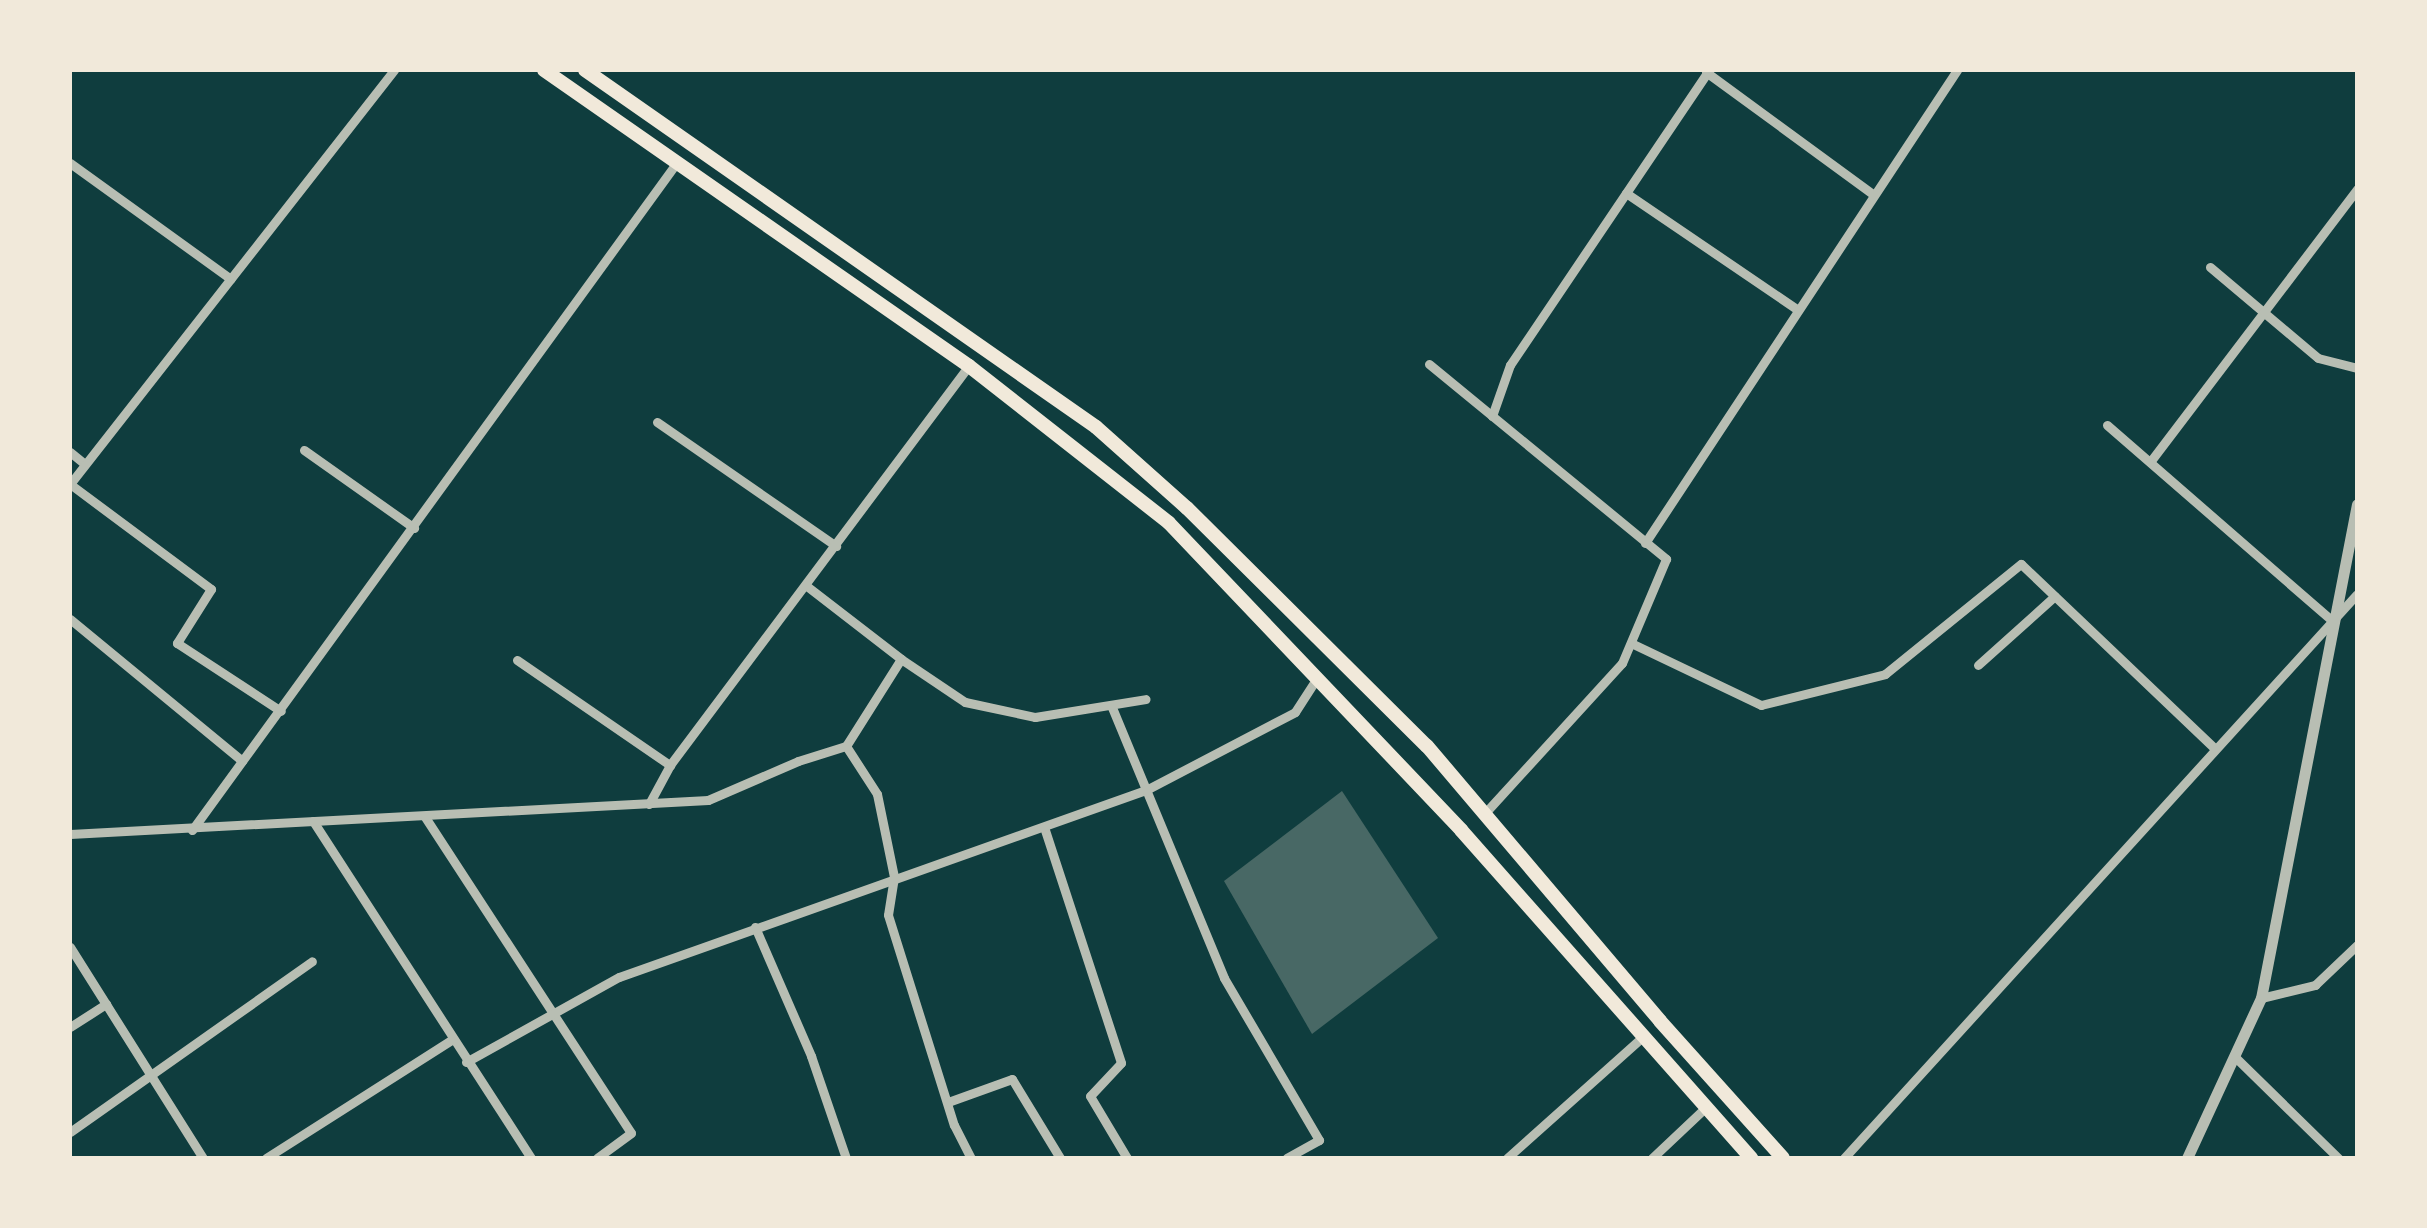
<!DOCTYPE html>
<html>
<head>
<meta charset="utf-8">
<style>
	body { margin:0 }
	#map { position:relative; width:2427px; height:1228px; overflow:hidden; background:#0f3d3e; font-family:Commissioner,sans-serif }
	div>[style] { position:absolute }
	.building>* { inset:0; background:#486865 }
	.minor>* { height:9px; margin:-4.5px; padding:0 4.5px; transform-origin:4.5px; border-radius:4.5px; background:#b8beb3 }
	.tertiary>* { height:11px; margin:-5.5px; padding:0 5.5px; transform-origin:5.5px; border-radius:5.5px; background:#b8beb3 }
	.primary>* { height:14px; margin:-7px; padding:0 7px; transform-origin:7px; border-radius:7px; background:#f1e9da }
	span { translate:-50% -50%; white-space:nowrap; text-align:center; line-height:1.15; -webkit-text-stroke:10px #f1e9da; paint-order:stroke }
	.frame { position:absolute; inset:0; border:72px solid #f1e9da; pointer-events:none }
</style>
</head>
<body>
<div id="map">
	<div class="building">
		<div style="clip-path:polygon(1342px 791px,1438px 938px,1312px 1034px,1224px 881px)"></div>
	</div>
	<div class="minor">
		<div style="left:1706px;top:72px;width:208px;rotate:36.2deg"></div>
		<div style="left:70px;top:163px;width:198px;rotate:35.8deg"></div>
		<div style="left:1626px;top:193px;width:208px;rotate:34.2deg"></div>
		<div style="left:2210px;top:267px;width:141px;rotate:40.1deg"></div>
		<div style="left:2318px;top:358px;width:40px;rotate:14.4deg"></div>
		<div style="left:1429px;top:364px;width:307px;rotate:39.4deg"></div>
		<div style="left:1666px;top:559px;width:113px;rotate:112.9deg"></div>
		<div style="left:1622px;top:663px;width:203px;rotate:132.4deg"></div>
		<div style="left:1492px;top:416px;width:54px;rotate:-70.6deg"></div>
		<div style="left:1510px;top:365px;width:356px;rotate:-56deg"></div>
		<div style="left:657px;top:422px;width:218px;rotate:34.7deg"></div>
		<div style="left:2107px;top:425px;width:301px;rotate:41deg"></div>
		<div style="left:304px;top:450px;width:135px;rotate:35.3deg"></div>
		<div style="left:70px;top:452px;width:19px;rotate:39deg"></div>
		<div style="left:2150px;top:462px;width:343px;rotate:-52.8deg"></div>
		<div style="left:70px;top:484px;width:526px;rotate:-51.95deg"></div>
		<div style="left:70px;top:484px;width:176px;rotate:36.7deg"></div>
		<div style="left:211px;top:589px;width:64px;rotate:122.2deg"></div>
		<div style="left:177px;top:643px;width:124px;rotate:33.2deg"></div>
		<div style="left:1645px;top:543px;width:567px;rotate:-56.59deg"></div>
		<div style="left:808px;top:587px;width:118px;rotate:37.7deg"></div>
		<div style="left:70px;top:619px;width:223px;rotate:39.5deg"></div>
		<div style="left:1631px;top:643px;width:144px;rotate:25.5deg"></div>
		<div style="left:1761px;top:705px;width:128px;rotate:-14deg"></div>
		<div style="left:1885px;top:674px;width:175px;rotate:-39deg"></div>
		<div style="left:2021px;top:564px;width:267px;rotate:43.6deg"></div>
		<div style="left:517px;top:660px;width:186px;rotate:34.5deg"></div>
		<div style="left:1978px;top:665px;width:103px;rotate:-41.9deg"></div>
		<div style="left:1111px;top:705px;width:295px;rotate:67.5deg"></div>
		<div style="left:1224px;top:978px;width:188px;rotate:59.6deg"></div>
		<div style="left:1319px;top:1140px;width:37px;rotate:151deg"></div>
		<div style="left:846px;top:746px;width:57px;rotate:57.1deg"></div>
		<div style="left:877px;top:794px;width:85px;rotate:78.4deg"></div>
		<div style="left:894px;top:877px;width:38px;rotate:99deg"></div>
		<div style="left:888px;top:915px;width:220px;rotate:72.6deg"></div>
		<div style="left:954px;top:1125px;width:37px;rotate:63deg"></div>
		<div style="left:649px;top:804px;width:44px;rotate:-61.7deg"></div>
		<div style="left:670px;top:765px;width:499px;rotate:-53.2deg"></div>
		<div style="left:425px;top:817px;width:377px;rotate:56.9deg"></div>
		<div style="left:631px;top:1133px;width:42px;rotate:143.7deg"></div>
		<div style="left:313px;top:821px;width:401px;rotate:57.1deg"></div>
		<div style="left:1044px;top:827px;width:248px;rotate:71.9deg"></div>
		<div style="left:1121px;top:1063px;width:45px;rotate:133.2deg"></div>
		<div style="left:1090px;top:1096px;width:72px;rotate:59.2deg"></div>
		<div style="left:192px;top:830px;width:822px;rotate:-54.01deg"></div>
		<div style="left:70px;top:834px;width:639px;rotate:-3.05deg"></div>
		<div style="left:708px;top:800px;width:98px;rotate:-23.4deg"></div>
		<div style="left:798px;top:761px;width:50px;rotate:-17.4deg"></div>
		<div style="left:846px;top:746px;width:103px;rotate:-57.7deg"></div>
		<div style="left:901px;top:659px;width:77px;rotate:33.9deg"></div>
		<div style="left:965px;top:702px;width:72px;rotate:12.1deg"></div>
		<div style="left:1035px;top:717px;width:112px;rotate:-9.2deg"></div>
		<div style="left:755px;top:927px;width:141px;rotate:66.5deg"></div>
		<div style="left:811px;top:1056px;width:108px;rotate:71.1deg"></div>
		<div style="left:70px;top:947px;width:249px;rotate:57.8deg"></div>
		<div style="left:2261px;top:998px;width:56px;rotate:-13.5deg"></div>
		<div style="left:2315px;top:985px;width:58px;rotate:-43.6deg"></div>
		<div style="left:70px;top:1027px;width:43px;rotate:-32.6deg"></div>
		<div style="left:2234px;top:1056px;width:146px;rotate:44.4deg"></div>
		<div style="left:466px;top:1062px;width:175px;rotate:-29.1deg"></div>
		<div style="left:619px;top:977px;width:559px;rotate:-19.54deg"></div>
		<div style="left:1146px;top:790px;width:168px;rotate:-27.6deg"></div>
		<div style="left:1295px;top:712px;width:40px;rotate:-57.1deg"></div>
		<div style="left:948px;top:1102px;width:68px;rotate:-19.8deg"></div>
		<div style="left:1012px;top:1079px;width:92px;rotate:58.7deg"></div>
		<div style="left:70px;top:1132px;width:296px;rotate:-35.2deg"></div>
		<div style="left:266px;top:1158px;width:219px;rotate:-32.5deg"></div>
		<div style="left:1507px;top:1158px;width:180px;rotate:-41.8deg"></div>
		<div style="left:1652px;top:1158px;width:71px;rotate:-43.3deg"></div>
		<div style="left:1844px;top:1158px;width:762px;rotate:-47.71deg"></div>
	</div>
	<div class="tertiary">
		<div style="left:2187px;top:1158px;width:176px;rotate:-65.2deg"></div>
		<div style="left:2261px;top:998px;width:503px;rotate:-79deg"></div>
	</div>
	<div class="primary">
		<div style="left:544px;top:70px;width:518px;rotate:34.86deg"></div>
		<div style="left:969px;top:366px;width:254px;rotate:38.1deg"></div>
		<div style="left:1169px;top:523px;width:424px;rotate:46.4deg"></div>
		<div style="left:1461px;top:830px;width:438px;rotate:48.5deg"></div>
		<div style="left:585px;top:70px;width:623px;rotate:34.94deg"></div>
		<div style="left:1096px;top:427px;width:122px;rotate:41.7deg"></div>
		<div style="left:1187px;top:508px;width:338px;rotate:44.8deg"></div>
		<div style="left:1427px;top:746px;width:360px;rotate:49.7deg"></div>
		<div style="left:1660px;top:1021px;width:184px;rotate:48.1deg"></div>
	</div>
	<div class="frame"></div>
</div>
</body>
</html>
